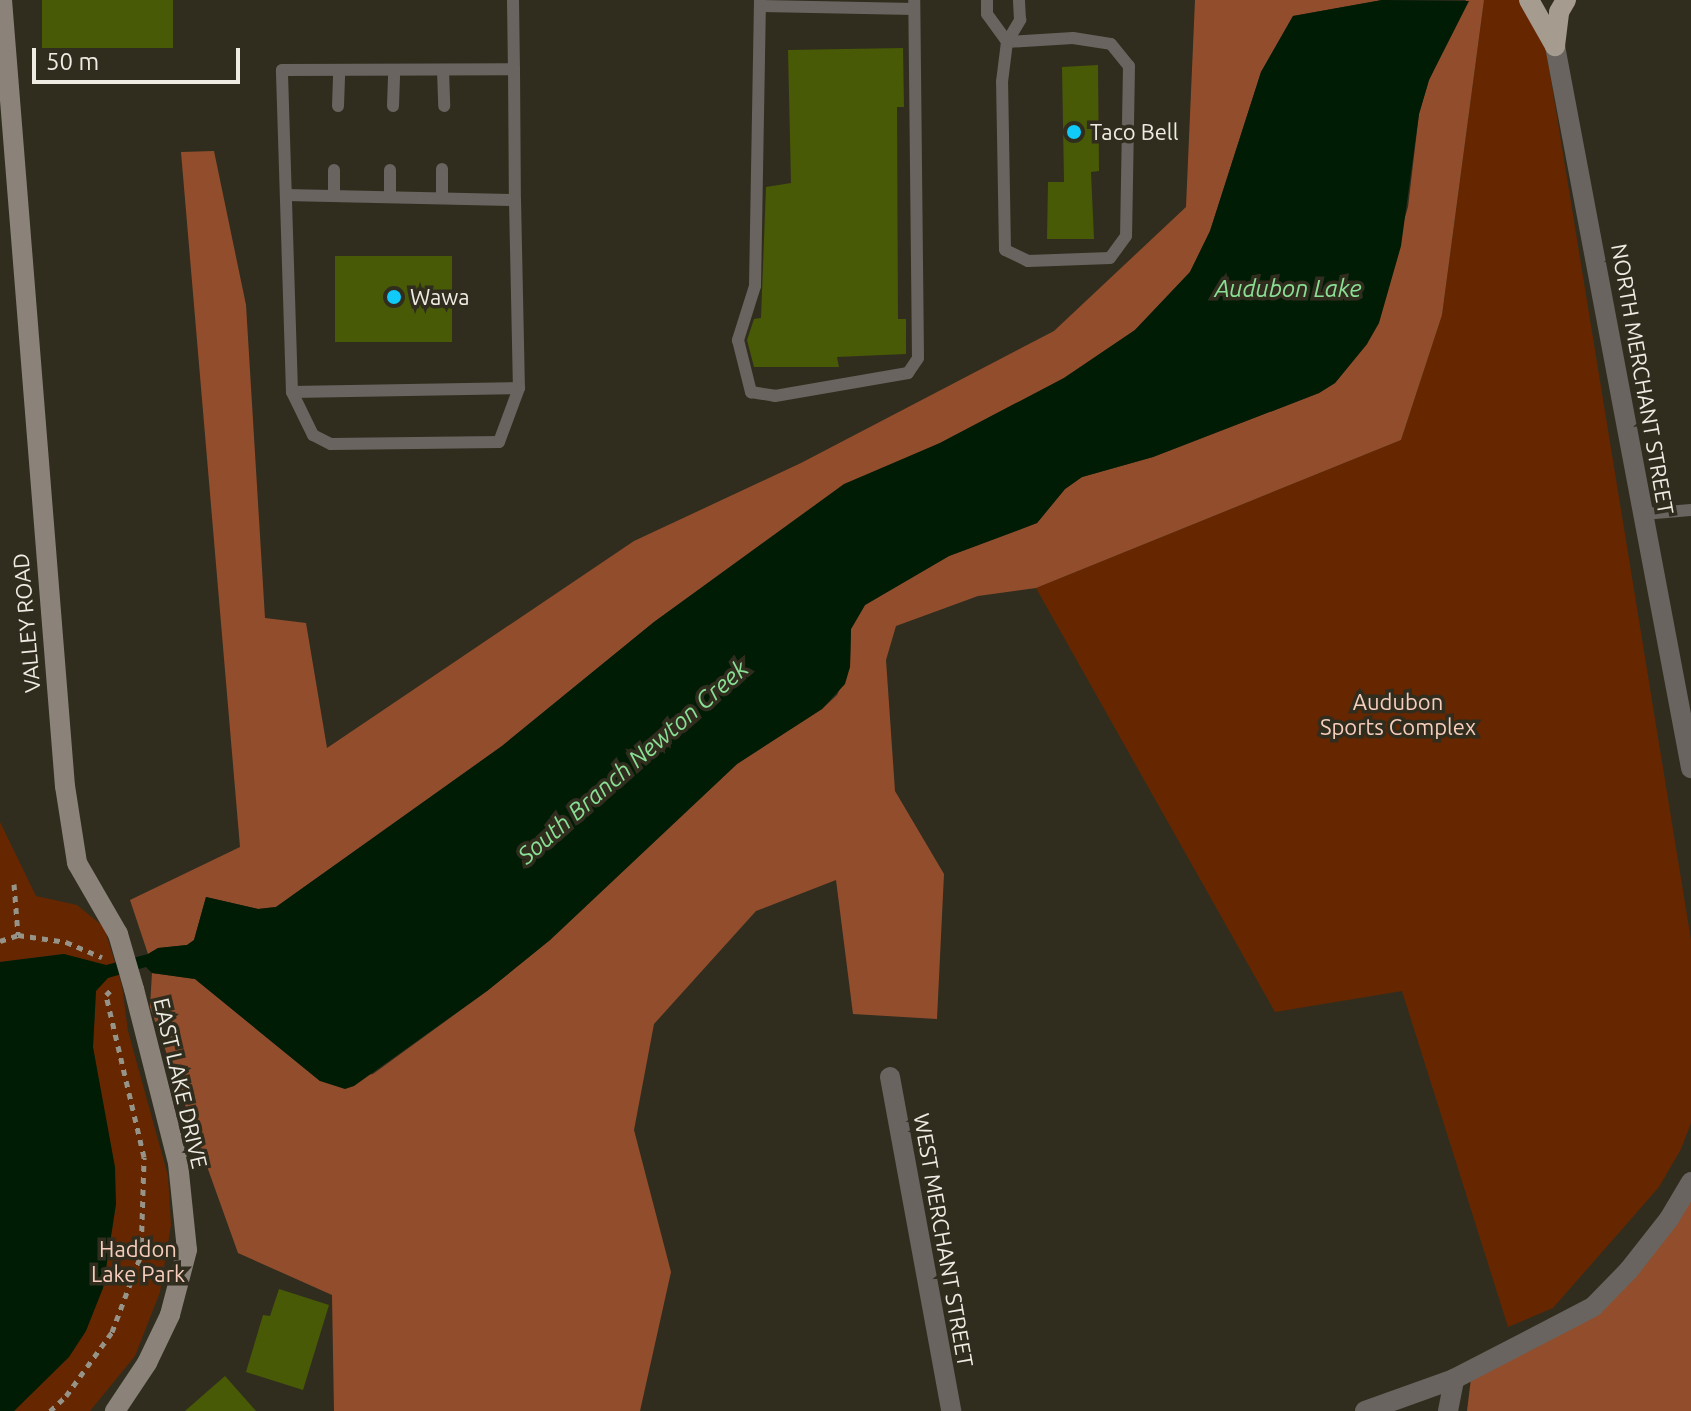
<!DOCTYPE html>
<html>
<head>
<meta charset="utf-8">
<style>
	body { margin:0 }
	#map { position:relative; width:1691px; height:1411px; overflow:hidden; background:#302d1f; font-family:Ubuntu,sans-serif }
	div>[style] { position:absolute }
	.green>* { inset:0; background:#662700 }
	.forest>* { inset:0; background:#924e2c }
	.water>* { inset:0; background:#001c04 }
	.building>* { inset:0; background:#485a06; transform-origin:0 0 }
	.path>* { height:5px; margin-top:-2.5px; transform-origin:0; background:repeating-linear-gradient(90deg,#969388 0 6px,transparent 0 12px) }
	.lane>* { height:12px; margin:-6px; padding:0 6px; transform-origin:6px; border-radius:6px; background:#69645f }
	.street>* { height:20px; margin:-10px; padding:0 10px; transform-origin:10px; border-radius:10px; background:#69645f }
	.secondary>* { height:20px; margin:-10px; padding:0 10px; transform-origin:10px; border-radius:10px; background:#8b837a }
	.primary>* { height:20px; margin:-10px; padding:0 10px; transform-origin:10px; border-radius:10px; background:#a59b8f }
	.dots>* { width:22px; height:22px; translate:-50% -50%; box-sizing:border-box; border:4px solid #302d1f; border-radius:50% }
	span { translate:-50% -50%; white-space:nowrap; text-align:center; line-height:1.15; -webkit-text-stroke:7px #302d1f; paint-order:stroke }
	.poi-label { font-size:22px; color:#eeece3 }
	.left { translate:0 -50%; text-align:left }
	.street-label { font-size:22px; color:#eeece3 }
	.park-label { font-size:22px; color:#f7cebc }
	.water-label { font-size:24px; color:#89df94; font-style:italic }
	.scale { position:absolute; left:32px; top:48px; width:208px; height:36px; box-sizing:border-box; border:4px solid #eeece3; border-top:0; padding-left:10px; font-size:24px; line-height:28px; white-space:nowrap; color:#eeece3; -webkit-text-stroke:6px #302d1f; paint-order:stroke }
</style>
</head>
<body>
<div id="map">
	<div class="green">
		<div style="clip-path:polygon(1484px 0,1538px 0,1691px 940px,1691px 1123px,1681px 1149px,1659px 1187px,1553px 1308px,1508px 1327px,1402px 991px,1275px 1012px,1036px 588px,1401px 440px,1442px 315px)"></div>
		<div style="clip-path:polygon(0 822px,36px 896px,77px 905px,104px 927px,122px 986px,128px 1031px,168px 1176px,171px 1225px,160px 1292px,135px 1356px,90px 1411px,14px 1411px,69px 1357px,103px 1288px,116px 1204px,93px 1047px,96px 991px,106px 965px,63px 954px,0 962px)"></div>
	</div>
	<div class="forest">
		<div style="clip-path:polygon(1195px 0,1382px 0,1293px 16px,1261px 72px,1210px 231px,1190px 272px,1135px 330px,1064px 378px,940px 443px,844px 485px,654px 622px,502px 746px,276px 907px,258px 909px,206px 897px,194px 940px,187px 945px,158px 948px,148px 954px,130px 900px,240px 847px,181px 152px,214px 151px,246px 305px,265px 618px,306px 623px,327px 748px,634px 541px,801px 463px,1054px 331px,1186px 207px)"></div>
		<div style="clip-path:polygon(1466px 0,1484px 0,1442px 315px,1401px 440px,1036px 588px,978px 596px,896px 626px,886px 660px,895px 791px,944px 874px,937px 1019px,853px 1014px,836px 880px,756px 911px,654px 1024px,634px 1130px,671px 1272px,640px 1411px,334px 1411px,332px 1295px,238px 1253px,150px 1007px,152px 973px,195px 979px,320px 1081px,373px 1074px,487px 991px,550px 940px,737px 764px,822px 709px,837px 695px,850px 667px,851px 629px,865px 605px,949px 556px,1037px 523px,1065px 489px,1082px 477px,1153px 457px,1319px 393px,1335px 383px,1367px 344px,1408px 207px,1419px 114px,1429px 80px)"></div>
		<div style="clip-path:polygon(1691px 1182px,1691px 1411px,1467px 1411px,1472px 1370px,1593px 1307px)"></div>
	</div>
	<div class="water">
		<div style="clip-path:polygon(1382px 0,1469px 1px,1429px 80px,1419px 114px,1401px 246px,1379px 323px,1367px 344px,1335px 383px,1319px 393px,1153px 457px,1082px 477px,1065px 489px,1037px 523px,949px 556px,865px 605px,851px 629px,850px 667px,845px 684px,822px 709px,737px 764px,550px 940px,487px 991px,354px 1086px,345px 1089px,320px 1081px,195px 979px,152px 973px,146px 967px,108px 978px,96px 991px,93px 1047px,115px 1167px,116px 1204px,103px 1288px,86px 1331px,69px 1357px,14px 1411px,0 1411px,0 962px,64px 954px,106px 965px,148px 954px,158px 948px,187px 945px,194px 940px,206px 897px,258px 909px,276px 907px,502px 746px,654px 622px,844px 484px,940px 443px,1064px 378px,1135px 330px,1190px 272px,1210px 231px,1261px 72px,1293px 16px)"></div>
	</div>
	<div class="building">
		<div style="left:42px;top:0;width:131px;height:48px"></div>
		<div style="clip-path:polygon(903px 48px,904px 107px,897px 107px,898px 319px,906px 319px,906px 354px,837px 357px,839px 367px,754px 367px,747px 340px,754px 319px,761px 318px,766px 187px,791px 183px,788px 50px)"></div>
		<div style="clip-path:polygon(1098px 65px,1099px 171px,1091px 172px,1094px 239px,1047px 239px,1048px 182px,1064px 182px,1062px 67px)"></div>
		<div style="left:335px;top:256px;width:117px;height:86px"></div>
		<div style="clip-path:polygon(279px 1289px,329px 1305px,303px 1390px,246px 1372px,263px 1315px,270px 1316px)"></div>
		<div style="clip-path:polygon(225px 1376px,256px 1411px,185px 1411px)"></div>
	</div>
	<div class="path">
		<div style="left:14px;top:884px;width:51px;rotate:85.5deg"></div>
		<div style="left:18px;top:935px;width:49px;rotate:8.3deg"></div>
		<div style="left:66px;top:942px;width:39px;rotate:23deg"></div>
		<div style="left:0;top:941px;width:19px;rotate:-18deg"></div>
		<div style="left:50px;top:1411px;width:22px;rotate:-43deg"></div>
		<div style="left:66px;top:1396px;width:79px;rotate:-54.3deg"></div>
		<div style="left:112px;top:1332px;width:82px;rotate:-69.4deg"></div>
		<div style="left:141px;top:1255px;width:98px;rotate:-88.2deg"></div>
		<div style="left:144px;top:1157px;width:166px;rotate:-103.2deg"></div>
		<div style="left:106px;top:995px;width:6px;rotate:-45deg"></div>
	</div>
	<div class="lane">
		<div style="left:513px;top:0;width:69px;rotate:89.2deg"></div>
		<div style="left:514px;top:69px;width:131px;rotate:89.6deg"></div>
		<div style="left:515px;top:200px;width:188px;rotate:88.8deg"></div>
		<div style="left:519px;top:388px;width:227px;rotate:179deg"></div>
		<div style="left:292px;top:392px;width:322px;rotate:-91.8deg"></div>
		<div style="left:282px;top:70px;width:232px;rotate:-0.2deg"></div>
		<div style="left:760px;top:0;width:286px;rotate:91deg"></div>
		<div style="left:755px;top:286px;width:57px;rotate:107.5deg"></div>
		<div style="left:738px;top:340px;width:54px;rotate:76deg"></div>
		<div style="left:751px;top:392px;width:24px;rotate:9deg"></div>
		<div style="left:775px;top:396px;width:135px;rotate:-9.8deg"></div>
		<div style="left:908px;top:373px;width:18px;rotate:-56deg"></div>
		<div style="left:918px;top:358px;width:358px;rotate:-90.6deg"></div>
		<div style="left:987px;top:0;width:14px;rotate:90deg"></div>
		<div style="left:987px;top:14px;width:34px;rotate:54deg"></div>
		<div style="left:760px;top:6px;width:154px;rotate:1.1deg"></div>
		<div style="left:1007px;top:42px;width:66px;rotate:-3.5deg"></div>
		<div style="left:1073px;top:38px;width:38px;rotate:9deg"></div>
		<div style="left:1111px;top:44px;width:28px;rotate:51deg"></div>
		<div style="left:1129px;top:66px;width:170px;rotate:91deg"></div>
		<div style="left:1126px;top:236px;width:27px;rotate:126deg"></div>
		<div style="left:1110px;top:258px;width:82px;rotate:177.9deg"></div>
		<div style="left:1028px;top:261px;width:25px;rotate:-154deg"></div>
		<div style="left:1005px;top:250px;width:168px;rotate:-91deg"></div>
		<div style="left:1002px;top:82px;width:40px;rotate:-82.9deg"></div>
		<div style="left:1007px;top:42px;width:26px;rotate:-59deg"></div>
		<div style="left:1020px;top:20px;width:20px;rotate:-93deg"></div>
		<div style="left:443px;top:70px;width:36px;rotate:88deg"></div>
		<div style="left:338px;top:106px;width:36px;rotate:-88deg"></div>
		<div style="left:393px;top:106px;width:36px;rotate:-88deg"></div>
		<div style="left:286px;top:195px;width:229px;rotate:1.3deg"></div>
		<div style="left:334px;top:196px;width:26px;rotate:-90deg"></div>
		<div style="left:390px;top:197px;width:27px;rotate:-90deg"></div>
		<div style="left:442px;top:198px;width:29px;rotate:-90deg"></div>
		<div style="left:292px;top:392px;width:48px;rotate:64deg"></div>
		<div style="left:313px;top:435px;width:20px;rotate:27deg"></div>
		<div style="left:331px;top:444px;width:168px;rotate:-0.7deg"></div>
		<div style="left:499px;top:442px;width:58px;rotate:-69.7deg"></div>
		<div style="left:1643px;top:514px;width:48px;rotate:-4.8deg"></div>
	</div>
	<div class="street">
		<div style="left:1555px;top:46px;width:735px;rotate:79.33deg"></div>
		<div style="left:890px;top:1077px;width:340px;rotate:79.6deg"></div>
		<div style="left:1365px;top:1411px;width:95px;rotate:-19.8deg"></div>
		<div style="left:1454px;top:1379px;width:157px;rotate:-27.4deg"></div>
		<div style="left:1593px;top:1307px;width:52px;rotate:-45.8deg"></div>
		<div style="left:1629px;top:1270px;width:65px;rotate:-51.9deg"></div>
		<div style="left:1669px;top:1219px;width:43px;rotate:-59.3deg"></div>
		<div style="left:1448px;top:1411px;width:33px;rotate:-79deg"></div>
	</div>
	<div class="secondary">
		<div style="left:2px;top:0;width:789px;rotate:85.42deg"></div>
		<div style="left:65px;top:786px;width:78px;rotate:81.1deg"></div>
		<div style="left:77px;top:863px;width:82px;rotate:60deg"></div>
		<div style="left:118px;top:934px;width:57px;rotate:73.8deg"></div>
		<div style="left:134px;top:989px;width:179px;rotate:75.8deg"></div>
		<div style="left:178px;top:1163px;width:87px;rotate:84.1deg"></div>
		<div style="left:187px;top:1250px;width:67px;rotate:104.7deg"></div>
		<div style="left:170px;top:1315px;width:53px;rotate:115.6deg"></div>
		<div style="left:147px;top:1363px;width:58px;rotate:123.7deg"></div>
	</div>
	<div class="primary">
		<div style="left:1529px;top:0;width:53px;rotate:60.5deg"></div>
		<div style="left:1555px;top:46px;width:34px;rotate:-83deg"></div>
		<div style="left:1559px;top:12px;width:14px;rotate:-60deg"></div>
	</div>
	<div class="dots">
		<div style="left:1074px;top:132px;background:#10cafa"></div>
		<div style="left:394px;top:297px;background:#10cafa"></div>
	</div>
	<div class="poi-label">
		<span class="left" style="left:1090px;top:132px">Taco Bell</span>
		<span class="left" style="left:410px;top:297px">Wawa</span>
	</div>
	<div class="street-label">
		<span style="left:1643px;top:379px;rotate:80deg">NORTH MERCHANT STREET</span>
		<span style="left:26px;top:623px;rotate:-95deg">VALLEY ROAD</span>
		<span style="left:181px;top:1083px;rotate:77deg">EAST LAKE DRIVE</span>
		<span style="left:944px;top:1240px;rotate:80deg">WEST MERCHANT STREET</span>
	</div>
	<div class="park-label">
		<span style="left:1398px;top:714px">Audubon<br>Sports Complex</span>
		<span style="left:138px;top:1261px">Haddon<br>Lake Park</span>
	</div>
	<div class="water-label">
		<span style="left:1288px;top:289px">Audubon Lake</span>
		<span style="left:633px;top:762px;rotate:-41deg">South Branch Newton Creek</span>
	</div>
	<div class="scale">50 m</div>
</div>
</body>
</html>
